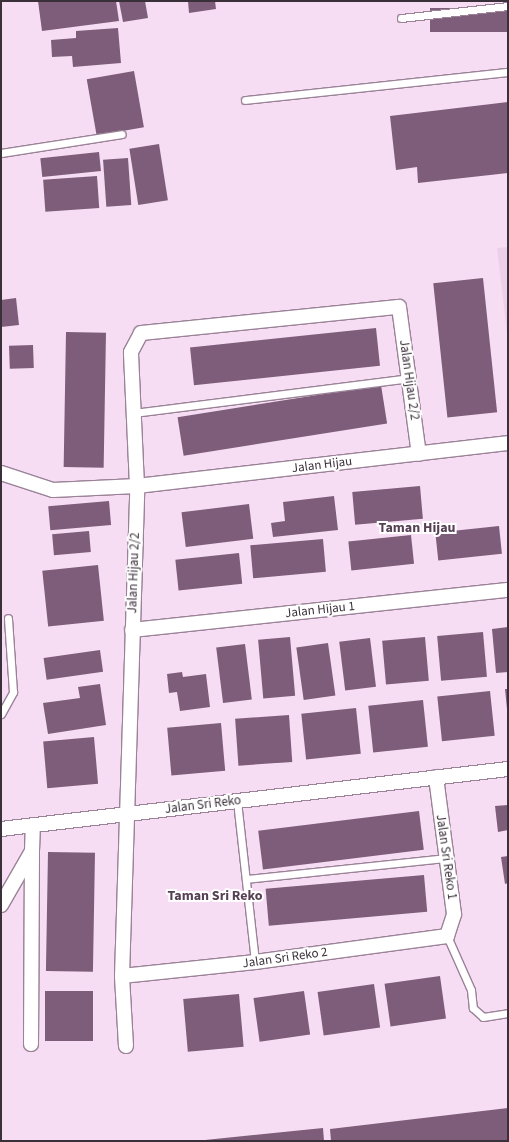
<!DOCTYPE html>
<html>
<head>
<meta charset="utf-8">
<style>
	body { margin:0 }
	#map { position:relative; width:509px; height:1142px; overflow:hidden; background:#f7ddf4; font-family:"Source Sans 3",sans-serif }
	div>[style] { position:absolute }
	.built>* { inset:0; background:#eecfea }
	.building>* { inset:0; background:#7d5d7a; transform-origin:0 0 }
	.roads { filter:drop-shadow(1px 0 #9a8297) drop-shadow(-1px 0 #9a8297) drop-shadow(0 1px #9a8297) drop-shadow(0 -1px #9a8297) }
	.service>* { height:7px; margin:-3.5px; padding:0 3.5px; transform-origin:3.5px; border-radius:3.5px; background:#fff }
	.minor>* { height:14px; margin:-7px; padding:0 7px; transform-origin:7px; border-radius:7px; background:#fff }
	span { translate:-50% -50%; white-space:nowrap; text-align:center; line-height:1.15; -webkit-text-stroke:4px #fff; paint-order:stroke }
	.street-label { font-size:13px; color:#3a3039 }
	.neighbourhood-label { font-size:14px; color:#564154; font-weight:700 }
	.frame { position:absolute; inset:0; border:2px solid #3a3039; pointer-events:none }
</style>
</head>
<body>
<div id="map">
	<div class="built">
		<div style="clip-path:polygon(508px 247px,508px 342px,497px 248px)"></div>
	</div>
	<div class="building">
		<div style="clip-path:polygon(38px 1px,116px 1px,119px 21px,42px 31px)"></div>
		<div style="clip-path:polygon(119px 1px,145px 1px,148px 18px,123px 22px)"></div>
		<div style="clip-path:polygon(188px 1px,215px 1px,216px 9px,189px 13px)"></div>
		<div style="left:508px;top:8px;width:24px;height:78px;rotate:90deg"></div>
		<div style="clip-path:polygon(118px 28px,121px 63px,73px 67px,72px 56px,52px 57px,51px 40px,76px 38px,76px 31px)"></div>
		<div style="left:134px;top:71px;width:57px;height:48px;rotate:80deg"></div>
		<div style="clip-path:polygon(508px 102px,508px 173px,418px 183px,417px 167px,396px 170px,390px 116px)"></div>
		<div style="left:159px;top:144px;width:57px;height:30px;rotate:81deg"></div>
		<div style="left:99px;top:152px;width:19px;height:59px;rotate:84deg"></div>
		<div style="left:128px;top:158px;width:47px;height:25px;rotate:86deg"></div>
		<div style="left:97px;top:176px;width:32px;height:54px;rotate:86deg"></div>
		<div style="left:483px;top:278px;width:135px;height:50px;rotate:84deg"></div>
		<div style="clip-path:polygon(16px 298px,19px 325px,1px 327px,1px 300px)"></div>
		<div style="left:376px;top:328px;width:38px;height:187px;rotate:84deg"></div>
		<div style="left:66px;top:332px;width:40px;height:135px;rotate:1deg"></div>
		<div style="left:33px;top:345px;width:23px;height:24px;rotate:88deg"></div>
		<div style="left:381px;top:385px;width:39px;height:206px;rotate:81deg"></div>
		<div style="left:420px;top:486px;width:33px;height:68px;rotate:85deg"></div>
		<div style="clip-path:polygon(334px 496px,338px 530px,273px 537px,271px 523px,285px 521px,283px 502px)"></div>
		<div style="left:109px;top:501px;width:24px;height:61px;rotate:85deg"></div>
		<div style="left:249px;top:504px;width:35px;height:68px;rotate:83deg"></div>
		<div style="left:499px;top:526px;width:28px;height:64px;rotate:84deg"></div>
		<div style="left:89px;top:531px;width:21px;height:37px;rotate:85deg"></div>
		<div style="left:411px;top:535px;width:29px;height:63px;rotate:84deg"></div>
		<div style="left:323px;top:539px;width:33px;height:73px;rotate:85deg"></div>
		<div style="left:239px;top:553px;width:31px;height:64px;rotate:84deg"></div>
		<div style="left:98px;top:565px;width:56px;height:56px;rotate:84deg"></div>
		<div style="clip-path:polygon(508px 627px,508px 672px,496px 673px,492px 629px)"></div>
		<div style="left:483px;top:632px;width:45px;height:46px;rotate:85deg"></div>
		<div style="left:290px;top:637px;width:59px;height:32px;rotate:85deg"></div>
		<div style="left:425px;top:637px;width:44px;height:43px;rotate:85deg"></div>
		<div style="left:370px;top:638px;width:49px;height:31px;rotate:83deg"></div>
		<div style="left:328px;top:643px;width:53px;height:32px;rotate:82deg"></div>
		<div style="left:245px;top:644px;width:56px;height:29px;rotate:83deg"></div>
		<div style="left:100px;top:650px;width:22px;height:57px;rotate:82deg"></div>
		<div style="clip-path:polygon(182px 672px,183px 677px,206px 674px,210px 707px,180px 711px,177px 692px,169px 693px,167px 674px)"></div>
		<div style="clip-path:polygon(100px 684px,106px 725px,48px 734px,43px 703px,80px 698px,78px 687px)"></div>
		<div style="clip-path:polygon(505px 689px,508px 689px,508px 709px,507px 709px)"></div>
		<div style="left:490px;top:691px;width:45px;height:53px;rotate:84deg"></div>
		<div style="left:423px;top:700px;width:47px;height:55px;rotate:84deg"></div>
		<div style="left:356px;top:708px;width:46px;height:55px;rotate:84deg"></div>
		<div style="left:289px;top:715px;width:47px;height:54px;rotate:86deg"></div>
		<div style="left:221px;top:723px;width:48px;height:54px;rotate:85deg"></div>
		<div style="left:94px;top:737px;width:47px;height:51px;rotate:85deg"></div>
		<div style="clip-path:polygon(508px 805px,508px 830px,498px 832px,495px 806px)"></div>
		<div style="left:419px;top:811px;width:39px;height:162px;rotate:83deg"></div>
		<div style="left:48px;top:852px;width:47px;height:119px;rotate:1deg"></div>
		<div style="clip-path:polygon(508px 856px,508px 883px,505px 884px,501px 857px)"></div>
		<div style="left:424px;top:875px;width:37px;height:159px;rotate:85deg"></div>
		<div style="left:440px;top:976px;width:43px;height:56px;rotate:82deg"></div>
		<div style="left:374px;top:984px;width:44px;height:57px;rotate:82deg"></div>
		<div style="left:45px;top:991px;width:48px;height:50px"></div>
		<div style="left:304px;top:991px;width:44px;height:51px;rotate:82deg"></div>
		<div style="left:239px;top:994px;width:53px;height:56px;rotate:85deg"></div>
		<div style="clip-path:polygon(508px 1108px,508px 1141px,331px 1141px,330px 1129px)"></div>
		<div style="clip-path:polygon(323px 1128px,324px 1141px,205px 1141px,205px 1140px)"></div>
	</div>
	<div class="roads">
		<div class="service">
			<div style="left:401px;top:18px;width:108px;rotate:-6.4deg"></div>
			<div style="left:245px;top:100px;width:264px;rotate:-6.1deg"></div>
			<div style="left:1px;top:153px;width:122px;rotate:-8.9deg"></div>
			<div style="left:133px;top:413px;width:278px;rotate:-7.2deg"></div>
			<div style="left:1px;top:714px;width:25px;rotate:-61deg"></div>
			<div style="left:13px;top:692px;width:74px;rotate:-93.9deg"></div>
			<div style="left:237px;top:801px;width:162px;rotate:83.6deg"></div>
			<div style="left:246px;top:879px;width:201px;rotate:-6deg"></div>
			<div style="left:447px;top:936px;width:59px;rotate:66deg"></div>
			<div style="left:471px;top:990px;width:18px;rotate:84deg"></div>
			<div style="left:473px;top:1008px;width:13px;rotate:42deg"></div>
			<div style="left:483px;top:1017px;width:25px;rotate:-9deg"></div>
		</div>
		<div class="minor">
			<div style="left:1px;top:473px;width:55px;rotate:18.1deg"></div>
			<div style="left:53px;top:490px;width:84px;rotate:-2.7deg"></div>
			<div style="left:137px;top:486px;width:373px;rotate:-6.6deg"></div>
			<div style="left:132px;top:630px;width:378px;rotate:-6.1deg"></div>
			<div style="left:1px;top:829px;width:511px;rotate:-6.75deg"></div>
			<div style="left:1px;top:905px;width:62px;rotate:-60.1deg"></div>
			<div style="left:32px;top:851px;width:25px;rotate:-88deg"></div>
			<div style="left:122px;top:976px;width:134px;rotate:-6deg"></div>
			<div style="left:255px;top:962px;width:194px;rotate:-7.7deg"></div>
			<div style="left:447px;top:936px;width:23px;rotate:-72deg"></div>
			<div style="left:454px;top:914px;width:138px;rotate:-97.5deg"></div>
			<div style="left:31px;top:1044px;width:193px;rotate:-89.7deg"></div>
			<div style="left:126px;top:1046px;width:70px;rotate:-93.3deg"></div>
			<div style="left:122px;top:976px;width:490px;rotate:-88.2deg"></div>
			<div style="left:137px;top:486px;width:134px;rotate:-92.6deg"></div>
			<div style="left:131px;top:352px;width:21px;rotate:-62deg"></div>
			<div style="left:141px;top:333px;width:259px;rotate:-5.8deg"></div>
			<div style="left:399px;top:307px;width:148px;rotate:82.3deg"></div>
		</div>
	</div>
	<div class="street-label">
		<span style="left:409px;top:380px;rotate:82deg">Jalan Hijau 2/2</span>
		<span style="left:322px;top:465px;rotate:-7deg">Jalan Hijau</span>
		<span style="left:134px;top:573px;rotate:-88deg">Jalan Hijau 2/2</span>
		<span style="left:320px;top:610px;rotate:-6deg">Jalan Hijau 1</span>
		<span style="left:203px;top:805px;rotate:-7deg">Jalan Sri Reko</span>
		<span style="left:446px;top:857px;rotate:82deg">Jalan Sri Reko 1</span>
		<span style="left:285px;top:958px;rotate:-8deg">Jalan Sri Reko 2</span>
	</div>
	<div class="neighbourhood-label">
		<span style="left:417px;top:528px">Taman Hijau</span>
		<span style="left:215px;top:896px">Taman Sri Reko</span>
	</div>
	<div class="frame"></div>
</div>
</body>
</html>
